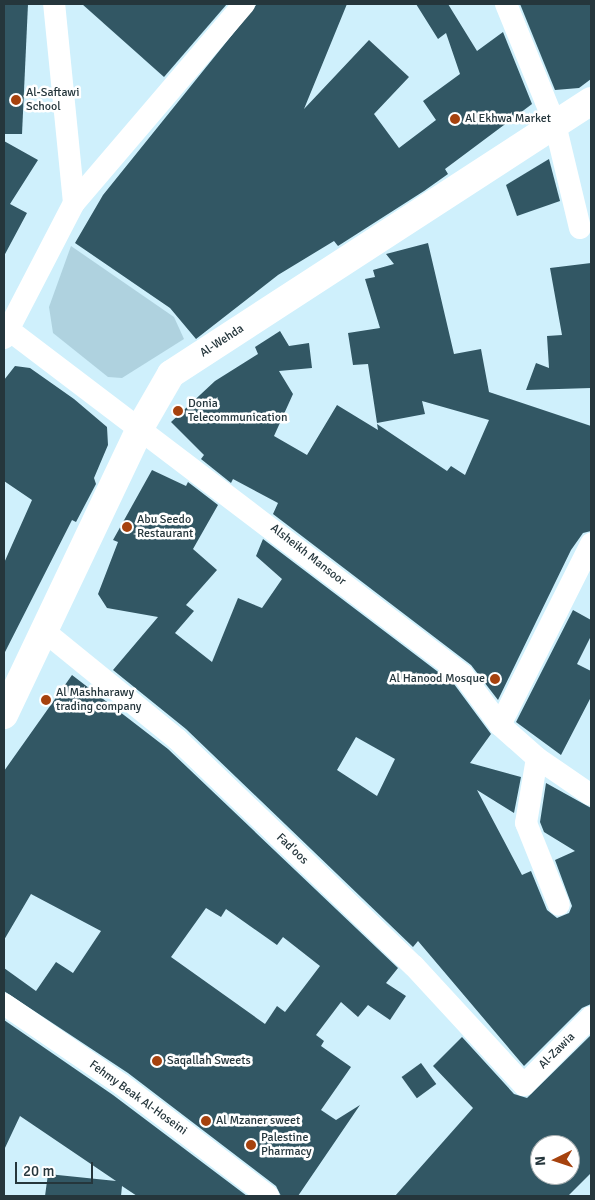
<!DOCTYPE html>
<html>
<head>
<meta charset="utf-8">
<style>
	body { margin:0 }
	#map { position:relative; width:595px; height:1200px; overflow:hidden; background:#cff0fc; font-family:Signika,sans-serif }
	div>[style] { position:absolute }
	.green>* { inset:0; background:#afd2df }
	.building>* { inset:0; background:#325764; transform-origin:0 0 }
	.minor>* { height:22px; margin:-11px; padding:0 11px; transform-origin:11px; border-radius:11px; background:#fff }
	.secondary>* { height:28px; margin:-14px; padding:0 14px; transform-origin:14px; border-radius:14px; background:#fff }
	.dots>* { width:14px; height:14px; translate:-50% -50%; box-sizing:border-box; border:2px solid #fff; border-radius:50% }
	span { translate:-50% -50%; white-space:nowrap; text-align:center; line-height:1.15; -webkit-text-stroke:5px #fff; paint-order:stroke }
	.poi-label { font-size:12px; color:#25363c }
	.left { translate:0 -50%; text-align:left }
	.right { translate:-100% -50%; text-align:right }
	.street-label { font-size:12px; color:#25363c }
	.frame { position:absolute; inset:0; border:5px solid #25363c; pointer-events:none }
	.north { position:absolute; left:530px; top:1135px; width:50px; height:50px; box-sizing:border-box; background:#fff; border:1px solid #a8afb1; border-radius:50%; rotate:266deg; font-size:14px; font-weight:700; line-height:20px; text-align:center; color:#25363c }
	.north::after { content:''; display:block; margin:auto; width:18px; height:22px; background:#a6420e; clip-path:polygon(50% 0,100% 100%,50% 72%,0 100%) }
	.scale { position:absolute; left:15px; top:1162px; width:78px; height:22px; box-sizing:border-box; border:2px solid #25363c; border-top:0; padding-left:6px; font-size:15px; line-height:18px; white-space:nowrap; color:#25363c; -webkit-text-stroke:4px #fff; paint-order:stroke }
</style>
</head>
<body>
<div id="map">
	<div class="green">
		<div style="clip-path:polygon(71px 246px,174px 317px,184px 339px,122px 378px,108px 377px,53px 333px,49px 307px)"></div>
	</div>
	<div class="building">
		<div style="clip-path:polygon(4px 4px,28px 4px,22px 134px,4px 134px)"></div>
		<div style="clip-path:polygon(82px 4px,227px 4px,164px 77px)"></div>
		<div style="clip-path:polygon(257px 4px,347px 4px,304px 109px,369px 40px,409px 77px,374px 114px,399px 148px,436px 120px,423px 101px,460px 74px,446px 33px,438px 39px,416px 4px,448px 4px,477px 51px,503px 32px,532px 104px,445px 169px,448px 174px,424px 191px,338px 246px,334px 241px,278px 275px,196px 339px,170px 308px,75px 243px,103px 195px)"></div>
		<div style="clip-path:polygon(520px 4px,591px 4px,591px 79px,579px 88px,555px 90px)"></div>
		<div style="clip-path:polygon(4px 141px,38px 160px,10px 204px,27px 213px,4px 256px)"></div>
		<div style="clip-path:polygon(549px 159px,560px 201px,517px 216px,506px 185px)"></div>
		<div style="clip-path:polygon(428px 243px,454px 354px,481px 349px,489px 392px,591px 426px,591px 531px,583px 533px,571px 550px,498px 700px,471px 665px,273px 514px,278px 503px,233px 479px,231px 483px,201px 459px,204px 455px,171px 422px,215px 381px,258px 354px,255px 347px,280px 331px,289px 346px,309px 343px,312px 368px,279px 371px,293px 394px,274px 436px,307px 455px,337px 405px,378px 430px,377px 424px,447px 471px,451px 466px,465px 475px,489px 420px,422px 401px,425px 414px,377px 423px,368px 364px,353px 365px,348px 333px,380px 328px,365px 279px,375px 277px,373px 270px,394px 264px,386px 254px)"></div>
		<div style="clip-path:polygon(591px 263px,591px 388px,526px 390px,536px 363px,549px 368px,547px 336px,562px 335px,550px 268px)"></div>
		<div style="clip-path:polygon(15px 366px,30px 368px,74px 399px,107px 427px,108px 445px,94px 478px,96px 484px,76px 522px,72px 520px,4px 654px,4px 563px,32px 500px,4px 481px,4px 380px)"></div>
		<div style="clip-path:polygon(evenodd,152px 470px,186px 486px,188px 482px,218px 505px,193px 549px,217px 570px,186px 605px,194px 611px,175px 633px,212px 662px,238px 598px,262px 608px,282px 579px,256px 556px,263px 539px,454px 684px,491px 734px,470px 763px,521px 777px,514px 813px,477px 790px,522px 875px,531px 871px,547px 910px,557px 918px,569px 913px,572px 906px,555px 860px,575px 851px,544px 832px,540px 822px,546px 783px,591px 808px,591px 1004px,582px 1008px,524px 1066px,418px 941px,413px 947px,186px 729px,113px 670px,158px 617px,107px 608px,98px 594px,118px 542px,113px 540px,152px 470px,356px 737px,395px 759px,377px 796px,337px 770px,356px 737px)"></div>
		<div style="clip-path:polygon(573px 610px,591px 620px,591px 636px,577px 664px,591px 671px,591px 697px,561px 755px,516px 722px)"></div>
		<div style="clip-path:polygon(evenodd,72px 675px,168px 749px,398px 968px,386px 983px,406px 996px,390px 1020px,368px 1005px,358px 1017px,341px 1002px,316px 1035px,324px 1041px,321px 1046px,351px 1067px,321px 1110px,336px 1120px,360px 1105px,298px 1196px,281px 1196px,276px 1186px,128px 1073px,4px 991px,4px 968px,36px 991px,56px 962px,73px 973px,101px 931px,31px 894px,4px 940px,4px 771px,72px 675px,206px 908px,221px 917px,226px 909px,277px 945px,283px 937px,320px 966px,285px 1012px,277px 1006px,265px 1024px,171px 957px,206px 908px)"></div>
		<div style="clip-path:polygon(4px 1020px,113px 1095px,247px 1196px,137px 1196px,122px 1186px,121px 1196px,45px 1196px,48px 1174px,116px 1181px,20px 1116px,4px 1150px)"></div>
		<div style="clip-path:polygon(evenodd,591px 1035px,591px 1173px,568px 1196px,395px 1196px,473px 1108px,433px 1066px,462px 1037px,514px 1094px,527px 1098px,591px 1035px,540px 1145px,570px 1145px,570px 1175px,540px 1175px,540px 1145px)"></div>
		<div style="left:421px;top:1063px;width:26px;height:24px;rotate:54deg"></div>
	</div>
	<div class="minor">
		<div style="left:506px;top:4px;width:130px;rotate:67.8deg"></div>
		<div style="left:555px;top:124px;width:107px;rotate:76.5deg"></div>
		<div style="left:74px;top:203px;width:262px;rotate:-49.5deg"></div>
		<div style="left:9px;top:330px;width:570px;rotate:37.23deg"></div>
		<div style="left:463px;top:675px;width:62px;rotate:53.5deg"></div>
		<div style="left:500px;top:725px;width:50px;rotate:41.7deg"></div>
		<div style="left:537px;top:758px;width:65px;rotate:34.4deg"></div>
		<div style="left:4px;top:338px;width:152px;rotate:-62.6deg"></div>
		<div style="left:74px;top:203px;width:200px;rotate:-95.7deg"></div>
		<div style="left:44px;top:631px;width:171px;rotate:39.1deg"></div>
		<div style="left:177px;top:739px;width:328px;rotate:43.8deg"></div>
		<div style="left:414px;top:966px;width:162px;rotate:47.3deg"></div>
		<div style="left:524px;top:1085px;width:95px;rotate:-45.4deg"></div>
		<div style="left:500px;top:725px;width:203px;rotate:-63.3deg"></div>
		<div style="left:537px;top:758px;width:66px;rotate:99.6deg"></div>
		<div style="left:526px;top:823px;width:88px;rotate:68.1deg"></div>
		<div style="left:4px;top:1004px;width:142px;rotate:34.4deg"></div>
		<div style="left:121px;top:1084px;width:185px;rotate:37.3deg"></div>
	</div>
	<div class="secondary">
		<div style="left:4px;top:715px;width:320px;rotate:-64.6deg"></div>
		<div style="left:141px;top:426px;width:60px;rotate:-60deg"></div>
		<div style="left:171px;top:374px;width:501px;rotate:-33.02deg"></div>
	</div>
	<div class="dots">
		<div style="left:16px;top:100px;background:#a6420e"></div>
		<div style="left:455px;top:119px;background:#a6420e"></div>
		<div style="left:178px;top:411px;background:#a6420e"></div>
		<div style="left:127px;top:527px;background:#a6420e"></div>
		<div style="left:495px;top:679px;background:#a6420e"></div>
		<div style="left:46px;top:700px;background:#a6420e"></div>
		<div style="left:157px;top:1061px;background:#a6420e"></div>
		<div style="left:206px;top:1121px;background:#a6420e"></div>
		<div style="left:251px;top:1145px;background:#a6420e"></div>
	</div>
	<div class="poi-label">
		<span class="left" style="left:26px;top:100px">Al-Saftawi<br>School</span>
		<span class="left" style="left:465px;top:119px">Al Ekhwa Market</span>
		<span class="left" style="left:188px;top:411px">Donia<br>Telecommunication</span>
		<span class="left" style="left:137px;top:527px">Abu Seedo<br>Restaurant</span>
		<span class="right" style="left:485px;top:679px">Al Hanood Mosque</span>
		<span class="left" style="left:56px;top:700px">Al Mashharawy<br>trading company</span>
		<span class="left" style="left:167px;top:1061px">Saqallah Sweets</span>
		<span class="left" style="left:216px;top:1121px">Al Mzaner sweet</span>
		<span class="left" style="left:261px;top:1145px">Palestine<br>Pharmacy</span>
	</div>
	<div class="street-label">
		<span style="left:222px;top:341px;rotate:-33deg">Al-Wehda</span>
		<span style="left:308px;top:555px;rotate:38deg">Alsheikh Mansoor</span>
		<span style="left:292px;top:849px;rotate:44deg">Fad'oos</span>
		<span style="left:557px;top:1051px;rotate:-45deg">Al-Zawia</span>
		<span style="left:138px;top:1098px;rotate:36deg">Fehmy Beak Al-Hoseini</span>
	</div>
	<div class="frame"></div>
	<div class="north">N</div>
	<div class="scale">20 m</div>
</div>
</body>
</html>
